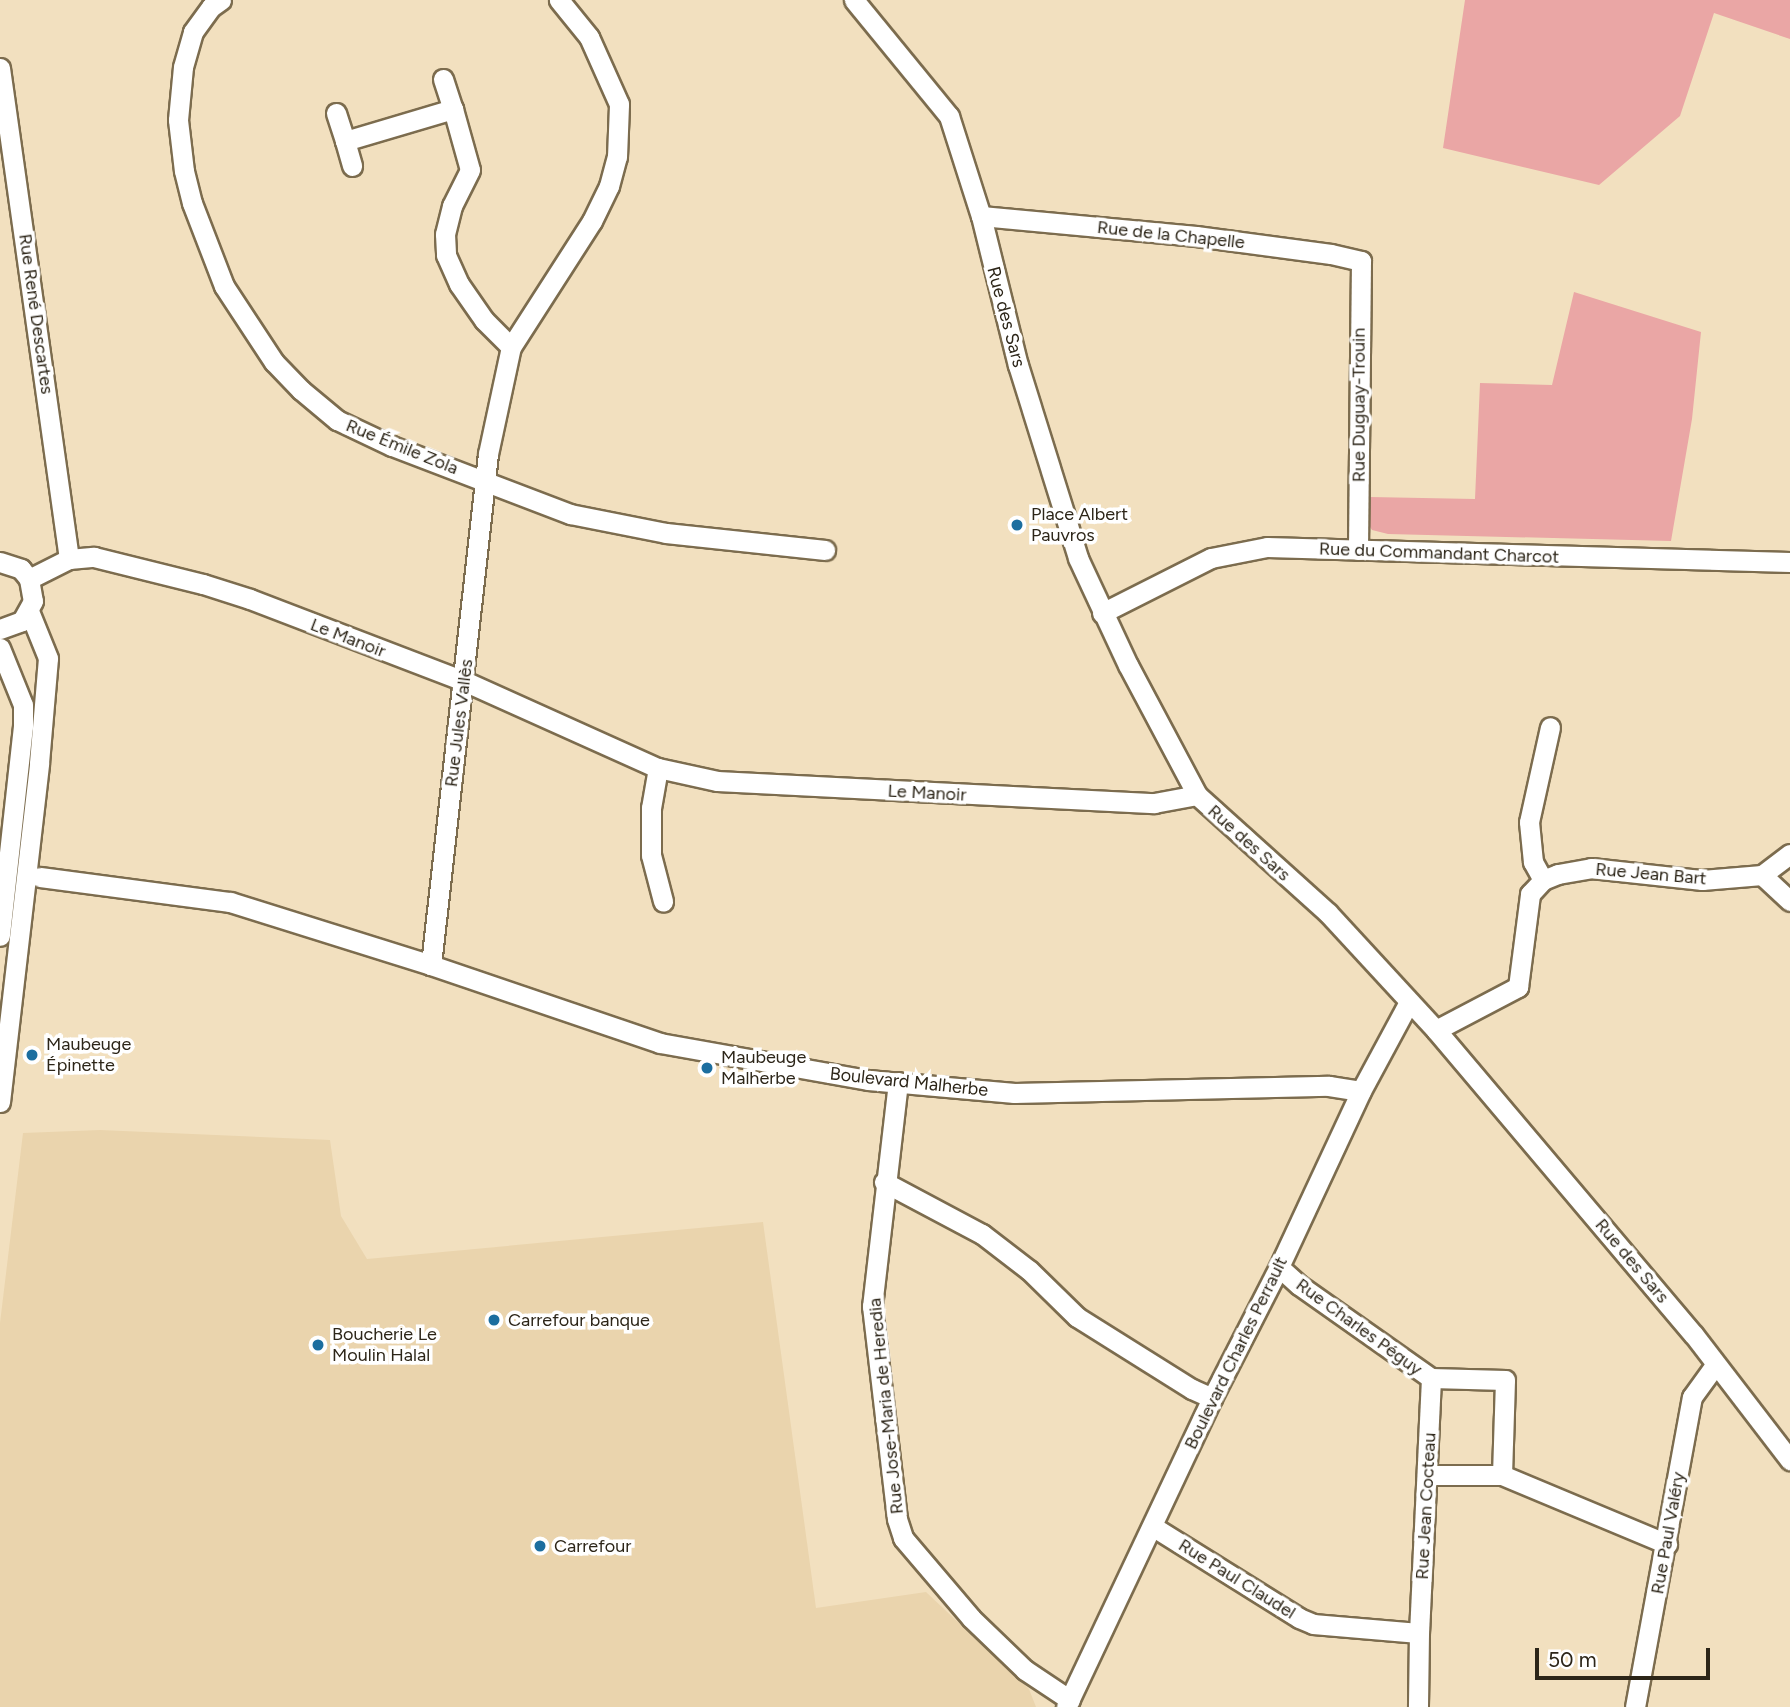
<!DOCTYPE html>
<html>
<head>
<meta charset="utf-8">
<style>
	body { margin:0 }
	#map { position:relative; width:1790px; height:1707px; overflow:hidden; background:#f2e0bf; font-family:Figtree,sans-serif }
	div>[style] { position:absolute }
	.built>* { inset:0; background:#ead4ad }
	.green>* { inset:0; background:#eaa6a5 }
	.roads { filter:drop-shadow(2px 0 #7c6c4e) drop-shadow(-2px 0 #7c6c4e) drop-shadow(0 2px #7c6c4e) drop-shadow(0 -2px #7c6c4e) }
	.minor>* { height:19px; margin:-9.5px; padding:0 9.5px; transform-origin:9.5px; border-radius:9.5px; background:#fff }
	.dots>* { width:19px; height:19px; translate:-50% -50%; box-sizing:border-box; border:4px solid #fff; border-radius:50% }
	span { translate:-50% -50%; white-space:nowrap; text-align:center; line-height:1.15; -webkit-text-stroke:7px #fff; paint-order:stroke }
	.street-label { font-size:18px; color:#2c2518 }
	.poi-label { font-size:18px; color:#2c2518 }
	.left { translate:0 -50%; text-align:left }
	.scale { position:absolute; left:1535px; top:1648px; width:175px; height:32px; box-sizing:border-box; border:4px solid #2c2518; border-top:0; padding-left:9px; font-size:21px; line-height:24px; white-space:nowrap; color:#2c2518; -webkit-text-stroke:5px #fff; paint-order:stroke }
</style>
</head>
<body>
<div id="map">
	<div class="built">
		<div style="clip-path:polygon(100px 1130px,330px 1140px,341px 1216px,367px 1259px,763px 1222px,816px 1608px,926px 1592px,1029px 1689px,1036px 1707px,0 1707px,0 1323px,23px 1133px)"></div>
	</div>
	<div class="green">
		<div style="clip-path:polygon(1465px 0,1790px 0,1790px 39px,1714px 13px,1680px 116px,1599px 185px,1443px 148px)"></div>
		<div style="clip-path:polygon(1574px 292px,1701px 332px,1692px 419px,1671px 541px,1388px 534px,1372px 530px,1368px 524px,1370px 497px,1475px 499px,1480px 383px,1552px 385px)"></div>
	</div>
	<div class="roads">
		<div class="minor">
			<div style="left:221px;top:0;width:12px;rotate:145deg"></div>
			<div style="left:211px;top:7px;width:31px;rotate:126deg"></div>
			<div style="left:193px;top:32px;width:36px;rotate:106deg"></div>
			<div style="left:183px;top:67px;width:53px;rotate:95.4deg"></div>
			<div style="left:178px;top:120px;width:51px;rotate:83.3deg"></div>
			<div style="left:184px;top:171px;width:33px;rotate:76deg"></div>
			<div style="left:192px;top:203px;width:89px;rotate:68.9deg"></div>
			<div style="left:224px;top:286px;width:91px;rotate:56.7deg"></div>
			<div style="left:274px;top:362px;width:39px;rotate:46deg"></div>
			<div style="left:301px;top:390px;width:47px;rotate:39.8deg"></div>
			<div style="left:337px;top:420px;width:61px;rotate:25.3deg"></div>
			<div style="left:392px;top:446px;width:191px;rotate:20.9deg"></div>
			<div style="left:570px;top:514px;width:98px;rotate:11.2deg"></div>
			<div style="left:666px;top:533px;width:160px;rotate:6.1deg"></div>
			<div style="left:854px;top:0;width:150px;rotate:50.7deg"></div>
			<div style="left:949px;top:116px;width:105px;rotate:72.3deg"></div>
			<div style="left:981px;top:216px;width:154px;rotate:76.1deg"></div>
			<div style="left:1018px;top:365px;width:202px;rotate:72.7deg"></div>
			<div style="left:1078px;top:558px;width:118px;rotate:65deg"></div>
			<div style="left:1128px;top:665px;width:147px;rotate:62deg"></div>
			<div style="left:1197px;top:795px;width:176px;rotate:42deg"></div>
			<div style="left:1328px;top:913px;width:159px;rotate:47.3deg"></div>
			<div style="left:1436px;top:1030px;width:399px;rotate:49.8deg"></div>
			<div style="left:1694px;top:1335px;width:158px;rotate:52.5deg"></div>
			<div style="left:0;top:68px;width:496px;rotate:82deg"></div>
			<div style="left:443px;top:79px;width:32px;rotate:72deg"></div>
			<div style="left:336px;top:113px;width:29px;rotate:72deg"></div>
			<div style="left:345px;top:141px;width:113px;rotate:-16.5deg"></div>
			<div style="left:453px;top:109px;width:63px;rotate:74.4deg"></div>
			<div style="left:470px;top:170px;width:40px;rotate:116.6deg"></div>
			<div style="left:452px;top:206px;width:29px;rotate:104deg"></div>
			<div style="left:445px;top:234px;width:21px;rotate:87deg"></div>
			<div style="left:446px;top:255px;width:32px;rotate:66deg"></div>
			<div style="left:459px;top:284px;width:44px;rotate:55.2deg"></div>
			<div style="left:484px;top:320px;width:38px;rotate:45deg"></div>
			<div style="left:345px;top:141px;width:26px;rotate:74deg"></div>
			<div style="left:981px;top:216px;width:216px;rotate:5.3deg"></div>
			<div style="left:1196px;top:236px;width:136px;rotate:7.6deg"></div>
			<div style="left:1331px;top:254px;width:31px;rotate:13deg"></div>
			<div style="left:1361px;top:261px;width:289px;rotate:90.6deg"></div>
			<div style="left:0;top:562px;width:22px;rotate:18deg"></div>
			<div style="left:21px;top:569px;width:13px;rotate:51deg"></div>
			<div style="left:29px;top:579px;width:22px;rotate:80deg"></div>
			<div style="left:33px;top:601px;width:23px;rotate:119deg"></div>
			<div style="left:22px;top:621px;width:23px;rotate:160deg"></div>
			<div style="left:29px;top:579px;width:45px;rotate:-26.6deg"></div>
			<div style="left:69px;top:559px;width:25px;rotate:-5deg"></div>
			<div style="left:94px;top:557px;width:112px;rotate:13.9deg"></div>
			<div style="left:203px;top:584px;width:49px;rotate:17.7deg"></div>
			<div style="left:250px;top:599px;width:229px;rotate:21deg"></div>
			<div style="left:464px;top:681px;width:213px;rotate:24.2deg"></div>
			<div style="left:658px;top:768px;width:60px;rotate:12.4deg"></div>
			<div style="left:717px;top:781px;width:438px;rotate:2.9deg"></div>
			<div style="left:1154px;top:803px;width:44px;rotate:-10.5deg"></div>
			<div style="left:1102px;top:613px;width:122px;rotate:-26.8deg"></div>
			<div style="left:1211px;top:558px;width:57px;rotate:-11.1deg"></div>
			<div style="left:1267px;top:547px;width:523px;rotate:1.64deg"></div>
			<div style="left:0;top:648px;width:61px;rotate:68deg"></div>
			<div style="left:23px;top:705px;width:21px;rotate:90deg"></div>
			<div style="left:23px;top:726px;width:211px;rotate:96.3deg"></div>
			<div style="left:658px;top:768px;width:41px;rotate:99.9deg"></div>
			<div style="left:651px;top:808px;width:47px;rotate:90deg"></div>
			<div style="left:651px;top:855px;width:48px;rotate:75.4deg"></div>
			<div style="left:1762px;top:875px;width:38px;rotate:43deg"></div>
			<div style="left:40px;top:877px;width:192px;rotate:7.5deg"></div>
			<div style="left:230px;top:902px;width:211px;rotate:17.4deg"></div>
			<div style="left:431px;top:965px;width:242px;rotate:18.8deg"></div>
			<div style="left:660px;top:1043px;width:211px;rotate:10.1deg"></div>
			<div style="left:868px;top:1080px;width:147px;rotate:5.1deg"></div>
			<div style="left:1014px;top:1093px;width:315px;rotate:-1.3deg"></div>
			<div style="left:1329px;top:1086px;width:32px;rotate:9deg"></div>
			<div style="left:1543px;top:880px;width:21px;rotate:-119deg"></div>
			<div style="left:1533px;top:862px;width:40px;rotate:-95.7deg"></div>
			<div style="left:1529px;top:822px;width:97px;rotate:-77.5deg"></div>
			<div style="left:431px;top:965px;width:514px;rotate:-83.64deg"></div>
			<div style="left:488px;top:454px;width:109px;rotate:-77.9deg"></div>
			<div style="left:511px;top:347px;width:150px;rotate:-57.3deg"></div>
			<div style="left:592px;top:221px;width:39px;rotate:-64deg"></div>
			<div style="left:609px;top:186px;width:30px;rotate:-75deg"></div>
			<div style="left:617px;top:157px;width:53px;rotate:-87.8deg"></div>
			<div style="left:619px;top:104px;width:73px;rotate:-114.1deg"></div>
			<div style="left:589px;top:37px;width:48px;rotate:-129deg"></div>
			<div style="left:1436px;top:1030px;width:93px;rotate:-27.7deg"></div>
			<div style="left:1518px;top:987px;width:94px;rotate:-82.6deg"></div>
			<div style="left:1530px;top:894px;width:19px;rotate:-47deg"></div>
			<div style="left:1543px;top:880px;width:16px;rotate:-22deg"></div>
			<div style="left:1558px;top:874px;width:34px;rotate:-10deg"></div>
			<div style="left:1591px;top:868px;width:112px;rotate:6.2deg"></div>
			<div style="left:1702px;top:880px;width:60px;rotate:-4.8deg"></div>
			<div style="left:1762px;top:875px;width:35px;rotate:-37deg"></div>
			<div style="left:898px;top:1082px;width:226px;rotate:96.6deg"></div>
			<div style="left:872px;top:1306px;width:214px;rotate:83.3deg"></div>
			<div style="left:897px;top:1519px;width:20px;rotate:72deg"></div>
			<div style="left:903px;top:1538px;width:105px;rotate:49.6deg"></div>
			<div style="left:971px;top:1618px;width:75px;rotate:43.9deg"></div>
			<div style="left:1025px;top:1670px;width:54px;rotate:33.7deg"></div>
			<div style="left:0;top:1102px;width:341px;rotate:-83.4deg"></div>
			<div style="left:39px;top:763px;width:105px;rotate:-85.1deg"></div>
			<div style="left:48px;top:658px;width:51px;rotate:-112deg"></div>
			<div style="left:884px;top:1182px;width:111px;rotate:28deg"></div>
			<div style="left:982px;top:1234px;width:59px;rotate:37.5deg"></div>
			<div style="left:1029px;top:1270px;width:67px;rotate:44.4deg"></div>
			<div style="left:1077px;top:1317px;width:136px;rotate:32.1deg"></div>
			<div style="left:1192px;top:1389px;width:22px;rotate:24deg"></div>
			<div style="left:1279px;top:1267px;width:27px;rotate:42deg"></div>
			<div style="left:1299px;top:1285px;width:161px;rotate:35.2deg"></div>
			<div style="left:1431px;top:1378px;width:74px;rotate:1.5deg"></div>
			<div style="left:1505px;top:1380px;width:95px;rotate:91.8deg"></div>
			<div style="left:1502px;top:1475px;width:179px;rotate:22.7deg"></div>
			<div style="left:1428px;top:1475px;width:74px"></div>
			<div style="left:1152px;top:1526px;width:173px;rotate:32deg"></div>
			<div style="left:1299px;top:1618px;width:15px;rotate:23deg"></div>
			<div style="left:1313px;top:1624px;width:106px;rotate:4.9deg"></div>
			<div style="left:1419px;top:1633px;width:74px;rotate:90.8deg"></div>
			<div style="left:1419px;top:1633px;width:255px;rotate:-87.3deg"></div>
			<div style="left:1066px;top:1707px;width:342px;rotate:-64.7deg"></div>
			<div style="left:1212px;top:1398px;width:147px;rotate:-62.9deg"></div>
			<div style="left:1279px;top:1267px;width:194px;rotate:-65deg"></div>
			<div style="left:1361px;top:1091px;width:101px;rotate:-61.7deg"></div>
			<div style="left:1635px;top:1707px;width:315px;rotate:-79.6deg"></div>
			<div style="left:1692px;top:1397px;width:39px;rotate:-54deg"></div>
		</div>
	</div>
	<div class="dots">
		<div style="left:1017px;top:525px;background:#1c6e9f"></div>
		<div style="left:32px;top:1055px;background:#1c6e9f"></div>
		<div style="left:707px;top:1068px;background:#1c6e9f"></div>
		<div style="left:494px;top:1320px;background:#1c6e9f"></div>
		<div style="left:318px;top:1345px;background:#1c6e9f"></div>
		<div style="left:540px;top:1546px;background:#1c6e9f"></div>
	</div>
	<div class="street-label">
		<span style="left:1171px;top:235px;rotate:6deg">Rue de la Chapelle</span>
		<span style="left:36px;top:314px;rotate:82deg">Rue René Descartes</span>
		<span style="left:1006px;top:317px;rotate:75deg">Rue des Sars</span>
		<span style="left:1359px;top:405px;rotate:-90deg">Rue Duguay-Trouin</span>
		<span style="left:402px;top:447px;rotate:22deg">Rue Émile Zola</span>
		<span style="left:1439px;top:553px;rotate:2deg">Rue du Commandant Charcot</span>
		<span style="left:348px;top:638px;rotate:21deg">Le Manoir</span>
		<span style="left:459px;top:723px;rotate:-83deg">Rue Jules Vallès</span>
		<span style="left:927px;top:793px;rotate:3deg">Le Manoir</span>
		<span style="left:1249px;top:843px;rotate:42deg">Rue des Sars</span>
		<span style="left:1651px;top:874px;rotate:5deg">Rue Jean Bart</span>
		<span style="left:909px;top:1082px;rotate:6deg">Boulevard Malherbe</span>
		<span style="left:1632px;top:1261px;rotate:50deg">Rue des Sars</span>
		<span style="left:1359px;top:1327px;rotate:36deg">Rue Charles Péguy</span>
		<span style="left:1236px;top:1353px;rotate:-64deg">Boulevard Charles Perrault</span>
		<span style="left:886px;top:1406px;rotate:-96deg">Rue Jose-Maria de Heredia</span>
		<span style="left:1426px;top:1506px;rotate:-87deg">Rue Jean Cocteau</span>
		<span style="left:1668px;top:1533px;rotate:-80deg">Rue Paul Valéry</span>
		<span style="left:1237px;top:1579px;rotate:32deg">Rue Paul Claudel</span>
	</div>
	<div class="poi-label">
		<span class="left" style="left:1031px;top:525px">Place Albert<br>Pauvros</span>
		<span class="left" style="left:46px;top:1055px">Maubeuge<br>Épinette</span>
		<span class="left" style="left:721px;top:1068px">Maubeuge<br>Malherbe</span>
		<span class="left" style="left:508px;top:1320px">Carrefour banque</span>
		<span class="left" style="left:332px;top:1345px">Boucherie Le<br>Moulin Halal</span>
		<span class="left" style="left:554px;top:1546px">Carrefour</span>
	</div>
	<div class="scale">50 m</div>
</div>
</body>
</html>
